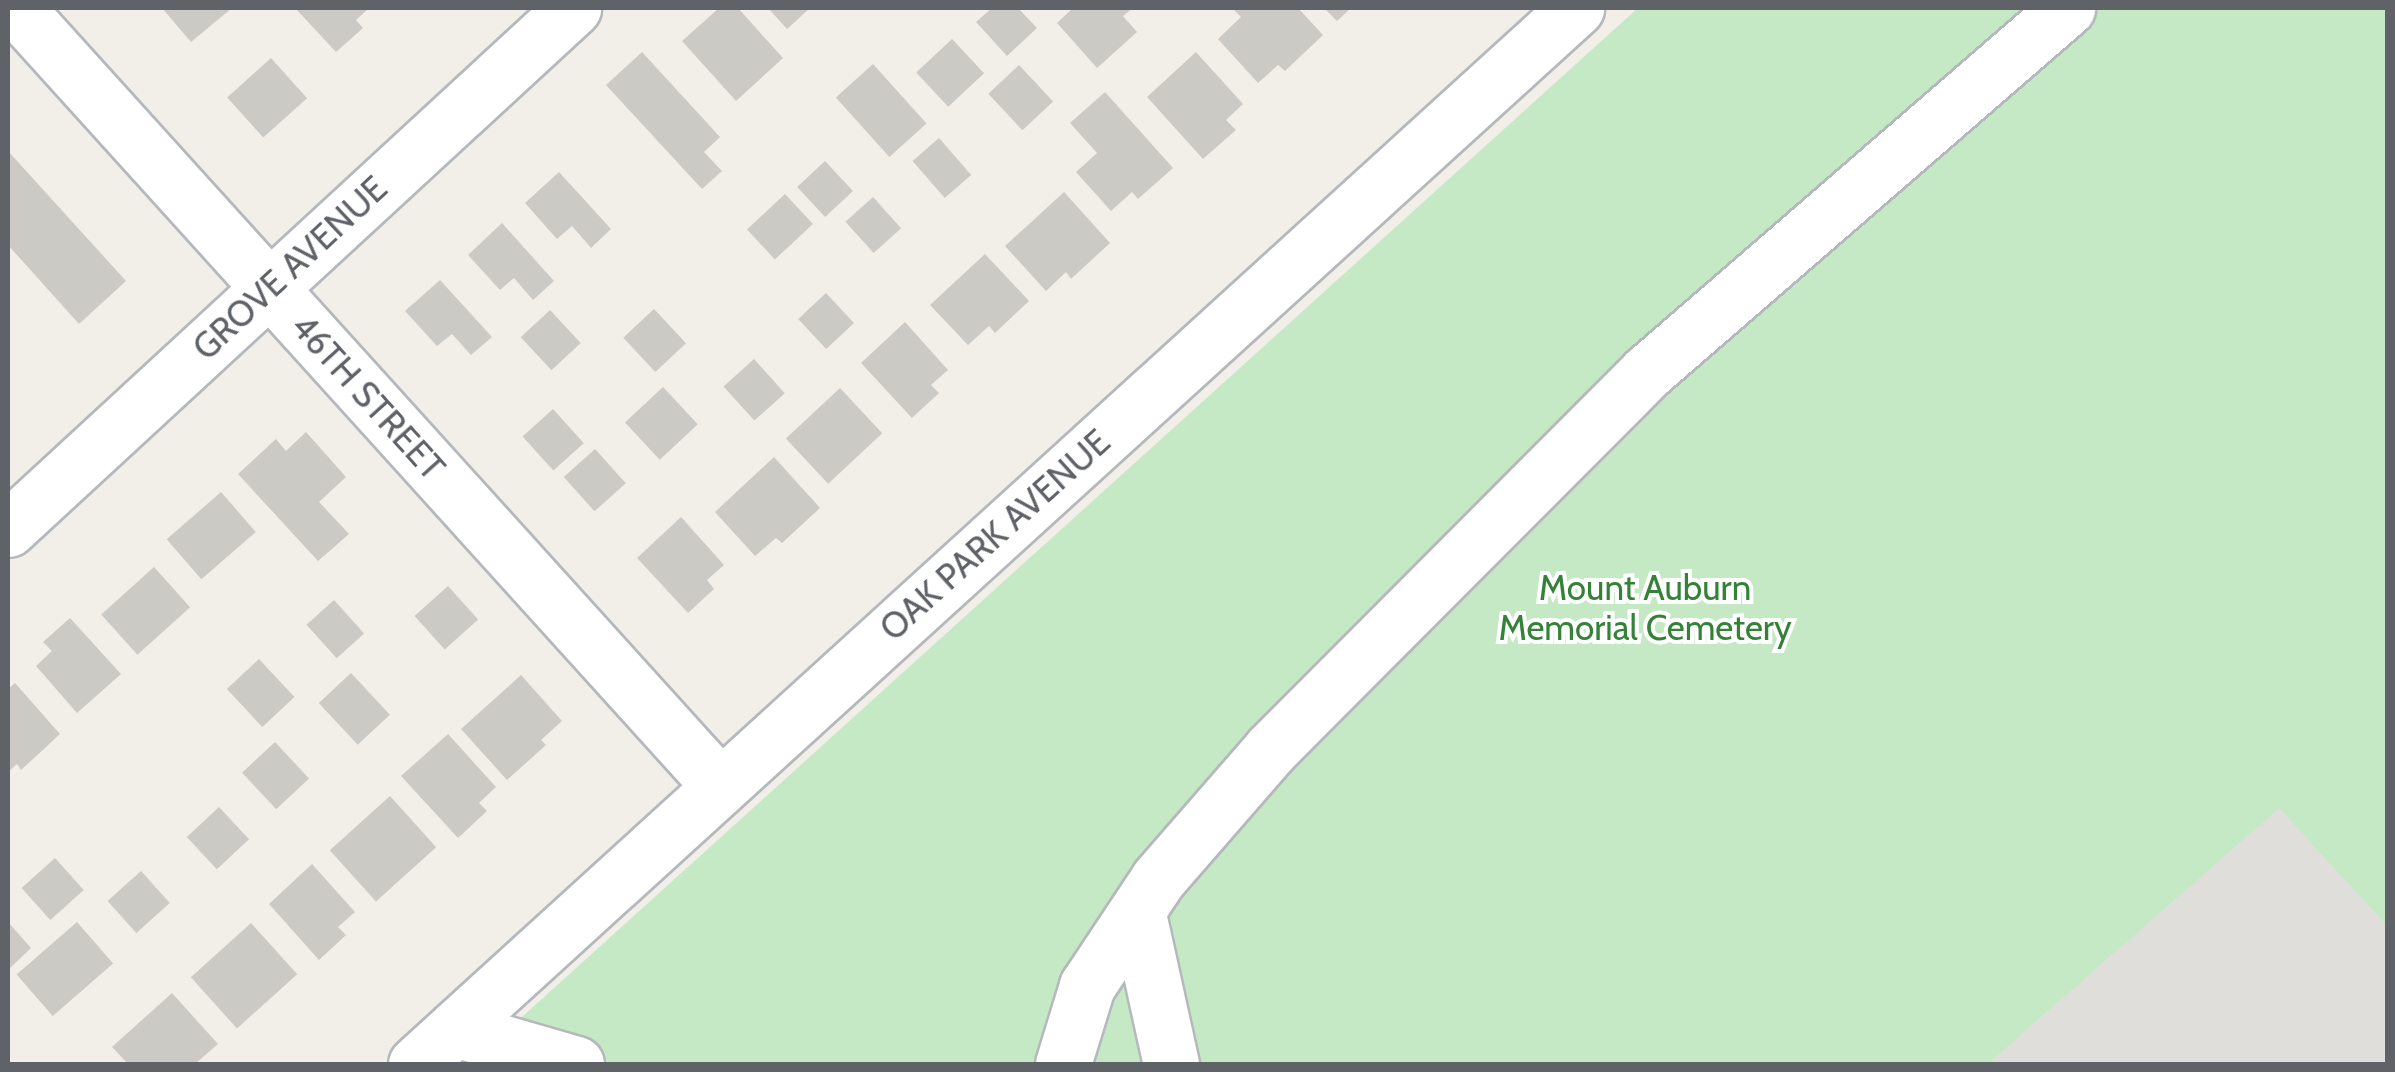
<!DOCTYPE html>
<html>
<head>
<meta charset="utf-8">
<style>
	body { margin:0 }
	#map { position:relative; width:2395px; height:1072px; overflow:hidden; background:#f1efe8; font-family:Cabin,sans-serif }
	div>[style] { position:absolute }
	.industrial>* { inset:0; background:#e0deda }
	.green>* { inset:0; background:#c5e8c5 }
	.building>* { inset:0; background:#cccac5; transform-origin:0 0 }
	.roads { filter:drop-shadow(2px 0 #b5b8bc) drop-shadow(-2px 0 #b5b8bc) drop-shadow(0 2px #b5b8bc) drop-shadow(0 -2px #b5b8bc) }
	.minor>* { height:55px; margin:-27.5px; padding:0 27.5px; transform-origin:27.5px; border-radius:27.5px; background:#fff }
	span { translate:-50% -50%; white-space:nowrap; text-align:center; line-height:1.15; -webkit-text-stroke:8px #fff; paint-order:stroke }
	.street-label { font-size:35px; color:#5f6368 }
	.park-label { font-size:35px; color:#348238 }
	.frame { position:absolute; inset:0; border:10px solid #5f6368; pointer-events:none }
</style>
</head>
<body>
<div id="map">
	<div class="industrial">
		<div style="clip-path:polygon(2279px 807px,2387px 926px,2387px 1064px,1988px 1064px)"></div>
	</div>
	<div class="green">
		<div style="clip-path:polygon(1638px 8px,2387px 8px,2387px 926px,2279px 808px,1988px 1064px,470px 1064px)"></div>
	</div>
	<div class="building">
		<div style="clip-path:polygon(162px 8px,232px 8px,191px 42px)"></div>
		<div style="clip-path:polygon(295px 8px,369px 8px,356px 20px,363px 28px,336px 52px)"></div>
		<div style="clip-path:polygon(719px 8px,738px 8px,783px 58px,736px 101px,682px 41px)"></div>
		<div style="clip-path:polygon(768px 8px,810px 8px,787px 29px)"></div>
		<div style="clip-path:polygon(992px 8px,1018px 8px,1037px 28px,1007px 56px,976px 22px)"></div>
		<div style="clip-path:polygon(1073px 8px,1133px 8px,1123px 16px,1137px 32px,1097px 68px,1057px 23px)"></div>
		<div style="clip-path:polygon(1232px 8px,1298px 8px,1323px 35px,1285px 71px,1278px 65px,1258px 83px,1218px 39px,1241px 17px)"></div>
		<div style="clip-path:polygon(1324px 8px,1351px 8px,1337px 21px)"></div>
		<div style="left:952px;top:39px;width:47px;height:49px;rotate:47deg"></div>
		<div style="clip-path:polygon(642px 52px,720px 137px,704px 152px,722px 171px,702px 189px,606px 85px)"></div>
		<div style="clip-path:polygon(1196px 52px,1243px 104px,1226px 120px,1236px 130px,1203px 159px,1147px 97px)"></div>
		<div style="left:271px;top:58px;width:54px;height:59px;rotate:48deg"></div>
		<div style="left:873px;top:64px;width:80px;height:50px;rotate:48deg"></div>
		<div style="left:1019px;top:65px;width:50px;height:42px;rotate:47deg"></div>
		<div style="clip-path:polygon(1105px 92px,1173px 168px,1138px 199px,1132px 192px,1111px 211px,1076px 172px,1097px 153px,1070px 123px)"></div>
		<div style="left:939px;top:138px;width:49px;height:35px;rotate:49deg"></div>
		<div style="clip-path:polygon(8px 151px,126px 281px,79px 324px,8px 245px)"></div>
		<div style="left:825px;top:161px;width:41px;height:38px;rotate:47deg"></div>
		<div style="clip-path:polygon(559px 172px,611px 229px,591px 248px,572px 226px,557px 239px,525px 203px)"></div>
		<div style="clip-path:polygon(1064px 192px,1110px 243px,1071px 279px,1066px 272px,1046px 291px,1005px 246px)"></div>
		<div style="left:785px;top:194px;width:41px;height:52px;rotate:47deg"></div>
		<div style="left:873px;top:197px;width:42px;height:37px;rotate:48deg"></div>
		<div style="clip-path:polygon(502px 223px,554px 281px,533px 300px,514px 278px,500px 290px,468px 255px)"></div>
		<div style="clip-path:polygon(985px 254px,1029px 301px,995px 333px,989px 326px,968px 345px,930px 305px)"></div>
		<div style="clip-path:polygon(440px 280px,492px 337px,471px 355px,452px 334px,437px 346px,405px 311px)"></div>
		<div style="left:826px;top:293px;width:41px;height:38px;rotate:47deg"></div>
		<div style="left:654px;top:309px;width:47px;height:42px;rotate:47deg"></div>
		<div style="left:550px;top:310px;width:45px;height:40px;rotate:47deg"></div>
		<div style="clip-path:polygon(905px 322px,948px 370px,931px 385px,939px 393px,912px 418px,861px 363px)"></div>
		<div style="left:754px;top:359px;width:46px;height:41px;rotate:48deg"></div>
		<div style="left:663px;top:387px;width:51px;height:52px;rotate:47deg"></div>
		<div style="left:840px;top:388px;width:62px;height:74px;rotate:47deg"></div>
		<div style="left:553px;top:409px;width:46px;height:41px;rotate:48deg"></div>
		<div style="clip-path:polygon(306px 432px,346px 477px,319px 502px,349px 534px,318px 561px,238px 474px,276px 439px,286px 451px)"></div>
		<div style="left:595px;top:449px;width:46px;height:42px;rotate:48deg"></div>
		<div style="clip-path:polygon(774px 457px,820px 508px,782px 543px,776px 538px,755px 556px,715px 512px)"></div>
		<div style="left:221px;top:492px;width:53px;height:72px;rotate:49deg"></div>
		<div style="clip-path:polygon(681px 517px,724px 565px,707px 580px,714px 589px,688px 613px,637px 558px)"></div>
		<div style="left:154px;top:567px;width:54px;height:71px;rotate:48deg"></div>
		<div style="left:448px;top:586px;width:45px;height:45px;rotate:48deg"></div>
		<div style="left:334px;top:600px;width:45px;height:37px;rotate:48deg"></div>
		<div style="clip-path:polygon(70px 618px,121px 674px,77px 713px,36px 666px,52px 651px,43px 642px)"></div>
		<div style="left:259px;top:659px;width:52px;height:44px;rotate:47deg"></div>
		<div style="left:351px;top:673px;width:57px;height:44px;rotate:47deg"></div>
		<div style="clip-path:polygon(521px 675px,562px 721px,541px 740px,546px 745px,507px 780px,461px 729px)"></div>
		<div style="clip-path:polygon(15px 683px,60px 734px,21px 770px,17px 764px,8px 772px,8px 689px)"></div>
		<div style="clip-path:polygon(448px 734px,496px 787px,479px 803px,487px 811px,458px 838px,401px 776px)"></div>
		<div style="left:275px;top:742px;width:50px;height:45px;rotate:47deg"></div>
		<div style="left:390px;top:796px;width:69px;height:81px;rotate:48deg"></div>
		<div style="left:219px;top:807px;width:44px;height:44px;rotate:47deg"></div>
		<div style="left:55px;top:858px;width:43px;height:45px;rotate:48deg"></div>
		<div style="clip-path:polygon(312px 864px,355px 912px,338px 927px,346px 935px,319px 960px,269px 904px)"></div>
		<div style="left:141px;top:871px;width:43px;height:45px;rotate:48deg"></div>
		<div style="clip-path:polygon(8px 922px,31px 948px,8px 970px)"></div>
		<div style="left:77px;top:922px;width:55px;height:80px;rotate:49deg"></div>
		<div style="left:251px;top:923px;width:69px;height:81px;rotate:48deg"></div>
		<div style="clip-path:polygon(172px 993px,218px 1044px,195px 1064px,128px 1064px,112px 1047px)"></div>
	</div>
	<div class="roads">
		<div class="minor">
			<div style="left:16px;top:8px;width:1049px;rotate:47.86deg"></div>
			<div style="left:8px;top:529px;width:769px;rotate:-42.68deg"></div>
			<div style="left:1138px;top:914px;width:154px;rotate:77.6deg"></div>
			<div style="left:455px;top:1029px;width:126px;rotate:16.1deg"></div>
			<div style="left:416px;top:1064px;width:1569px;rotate:-42.31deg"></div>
			<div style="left:1063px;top:1064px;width:82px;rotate:-72.9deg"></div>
			<div style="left:1087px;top:986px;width:128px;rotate:-56.4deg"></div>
			<div style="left:1158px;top:879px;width:171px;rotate:-49deg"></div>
			<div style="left:1270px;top:750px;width:534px;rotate:-45.08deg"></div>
			<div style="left:1647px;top:372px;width:556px;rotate:-40.91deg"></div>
		</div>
	</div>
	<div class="street-label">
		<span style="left:290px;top:268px;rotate:-43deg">GROVE AVENUE</span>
		<span style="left:368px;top:397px;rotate:48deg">46TH STREET</span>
		<span style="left:995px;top:535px;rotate:-42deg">OAK PARK AVENUE</span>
	</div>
	<div class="park-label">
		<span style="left:1645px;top:608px">Mount Auburn<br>Memorial Cemetery</span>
	</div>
	<div class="frame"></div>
</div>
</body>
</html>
